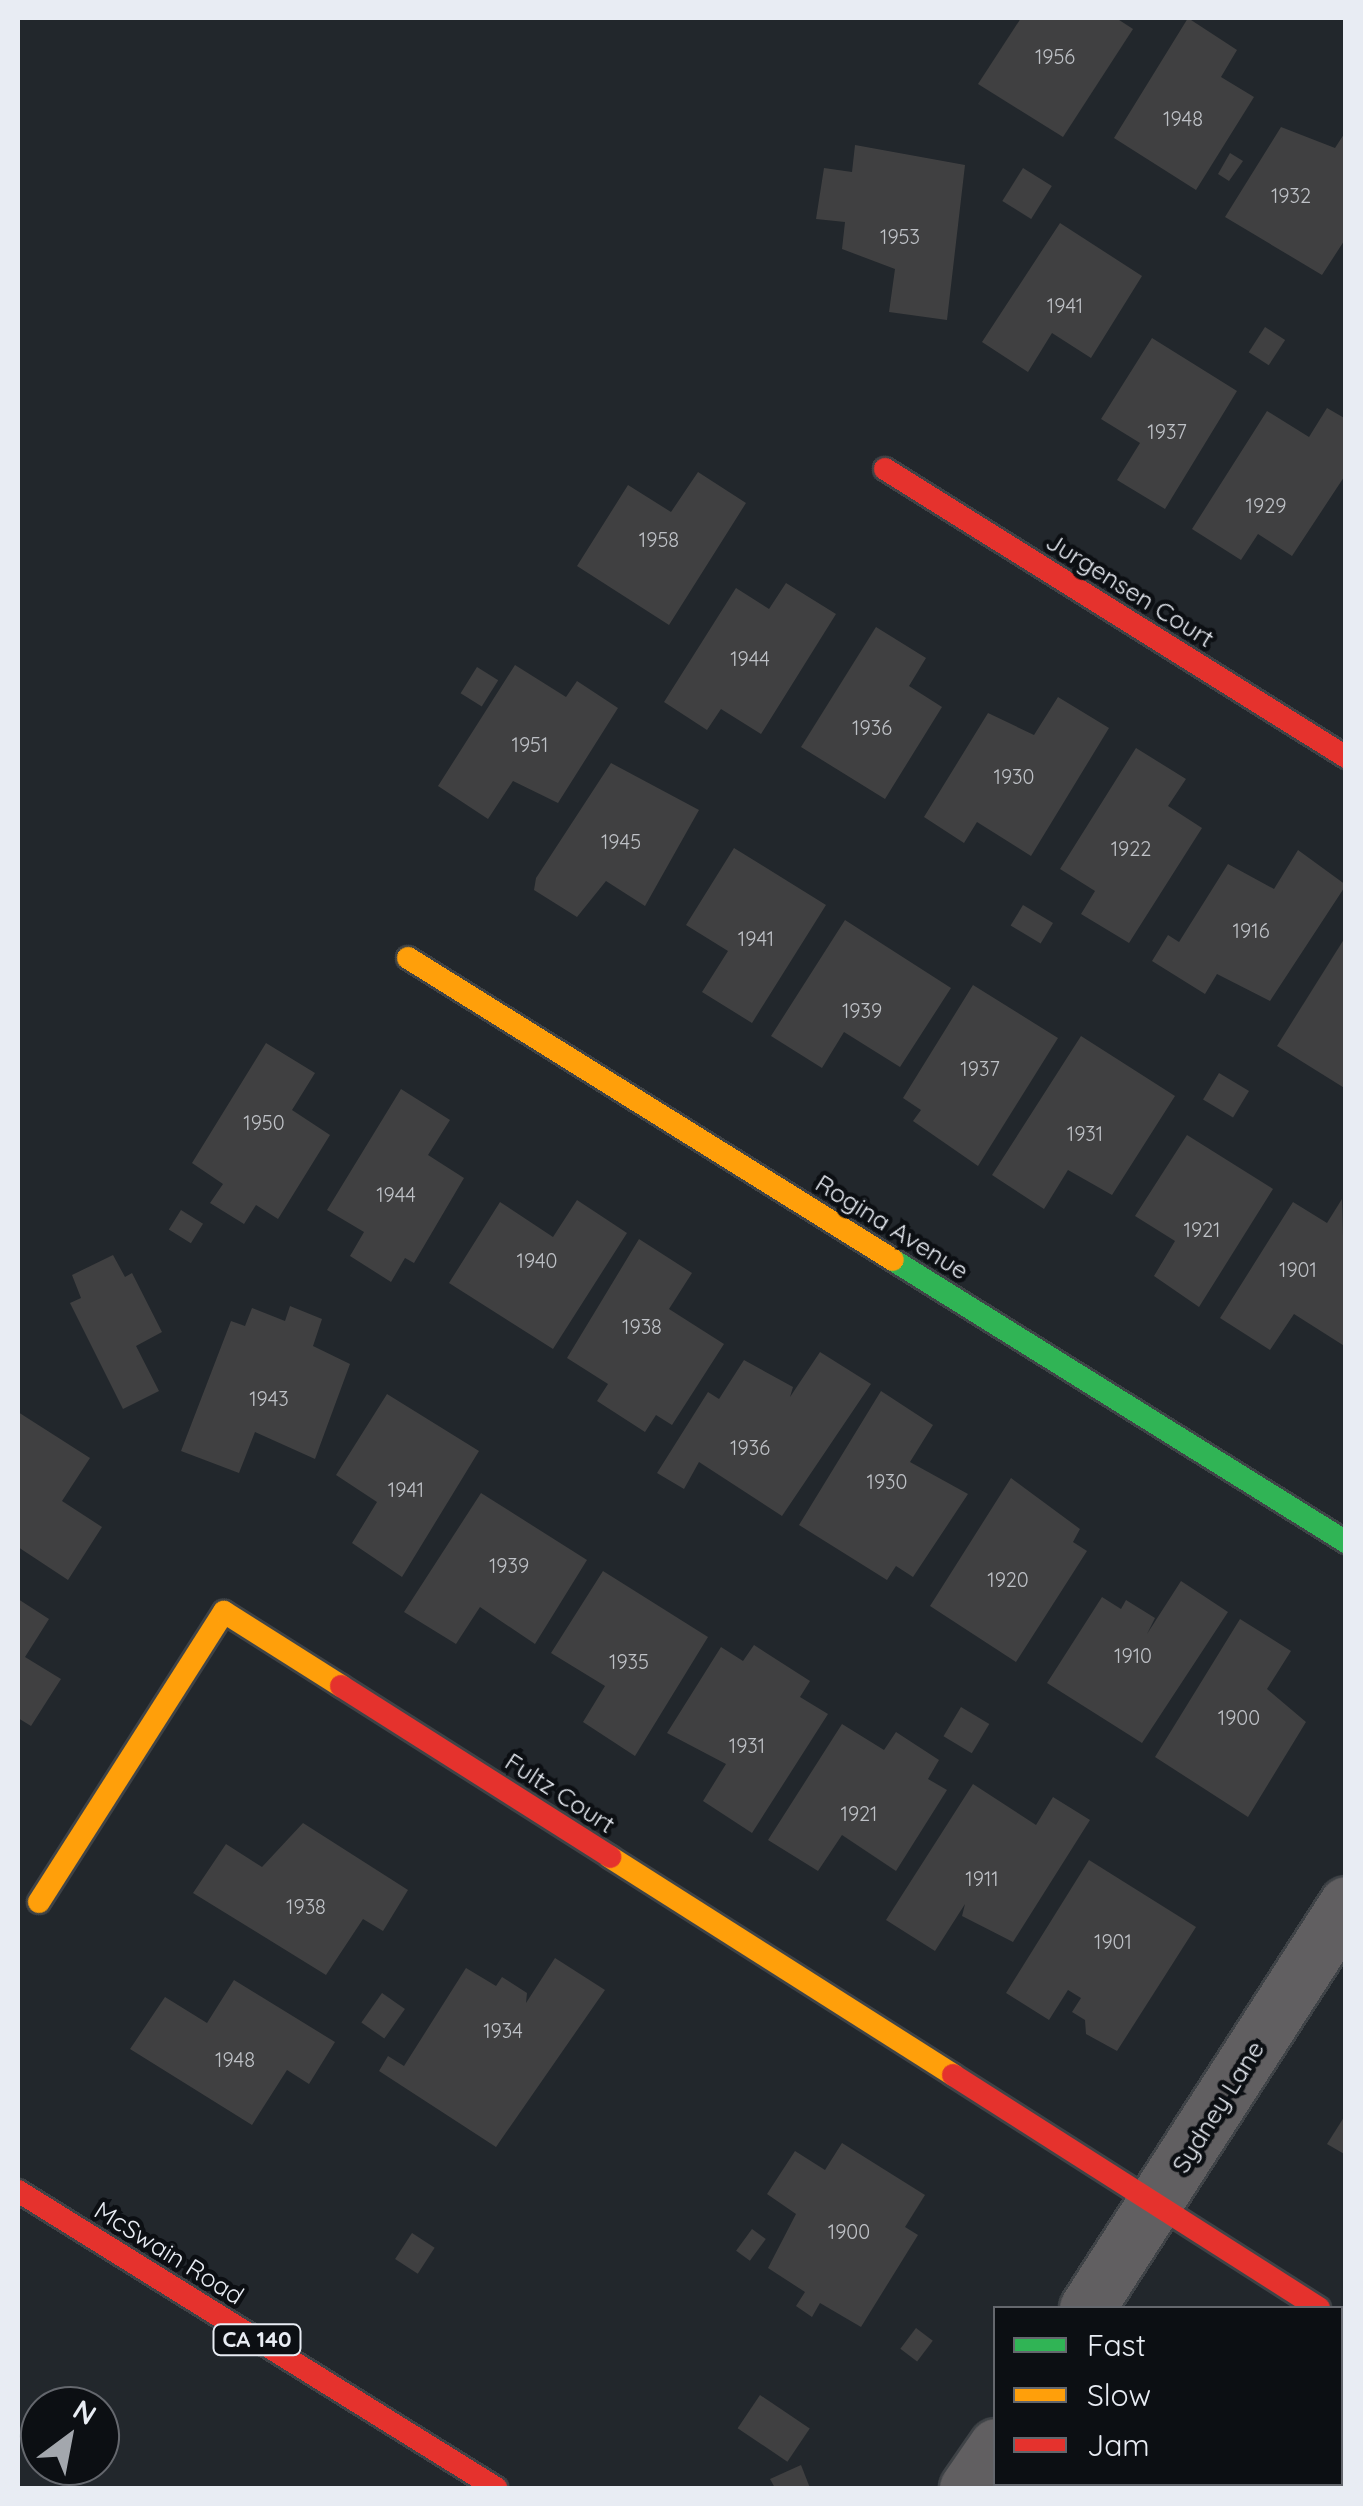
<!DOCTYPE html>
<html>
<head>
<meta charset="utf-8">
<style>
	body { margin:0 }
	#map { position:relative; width:1363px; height:2506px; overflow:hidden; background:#22272c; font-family:Quicksand,sans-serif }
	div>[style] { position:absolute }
	.building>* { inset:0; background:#404041; transform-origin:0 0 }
	.roads { filter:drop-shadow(2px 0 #3f4347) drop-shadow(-2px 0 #3f4347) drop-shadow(0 2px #3f4347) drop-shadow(0 -2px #3f4347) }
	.street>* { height:55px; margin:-27.5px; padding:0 27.5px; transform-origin:27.5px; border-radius:27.5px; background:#615f61 }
	.fast>* { height:22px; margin:-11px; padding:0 11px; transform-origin:11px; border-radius:11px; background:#30b455 }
	.slow>* { height:22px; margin:-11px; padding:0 11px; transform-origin:11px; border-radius:11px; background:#ff9f0a }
	.jam>* { height:22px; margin:-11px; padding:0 11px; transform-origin:11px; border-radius:11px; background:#e5322d }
	span { translate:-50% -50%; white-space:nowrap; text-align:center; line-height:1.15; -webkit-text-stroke:9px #0c0f13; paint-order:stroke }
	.number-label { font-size:20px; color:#bec1c6 }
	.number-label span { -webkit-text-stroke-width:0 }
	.shield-label span { padding:2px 8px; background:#0c0f13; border:2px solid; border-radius:8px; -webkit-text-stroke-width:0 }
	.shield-label { font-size:22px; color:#e8ecf3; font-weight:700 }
	.street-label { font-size:25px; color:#e8ecf3 }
	.frame { position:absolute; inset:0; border:20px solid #e8ecf3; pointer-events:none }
	.legend { position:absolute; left:993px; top:2306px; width:350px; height:180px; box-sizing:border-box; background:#0c0f13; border:2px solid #64676d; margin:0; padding:12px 18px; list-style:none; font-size:30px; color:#e8ecf3 }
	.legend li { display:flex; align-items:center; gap:20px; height:50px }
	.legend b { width:50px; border:2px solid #64676d }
	.north { position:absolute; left:20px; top:2386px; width:100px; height:100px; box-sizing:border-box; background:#0c0f13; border:2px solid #64676d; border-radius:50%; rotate:32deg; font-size:28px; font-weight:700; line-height:40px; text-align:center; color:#e8ecf3 }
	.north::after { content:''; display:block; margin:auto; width:35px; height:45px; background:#a3a7ad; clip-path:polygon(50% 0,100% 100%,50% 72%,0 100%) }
</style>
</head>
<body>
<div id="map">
	<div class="building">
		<div style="clip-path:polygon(1021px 18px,1116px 18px,1133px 29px,1063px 137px,978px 84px)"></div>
		<div style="clip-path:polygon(1188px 18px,1237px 50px,1221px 77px,1254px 97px,1196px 190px,1114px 138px)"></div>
		<div style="clip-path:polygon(1281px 127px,1335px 148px,1346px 131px,1346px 238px,1322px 275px,1225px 217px)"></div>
		<div style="clip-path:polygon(855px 145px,965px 165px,947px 320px,889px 312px,895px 269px,842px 249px,845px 222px,816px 219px,824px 168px,852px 172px)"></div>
		<div style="clip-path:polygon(1230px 153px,1243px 161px,1229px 181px,1218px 174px)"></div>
		<div style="left:1023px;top:168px;width:34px;height:39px;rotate:32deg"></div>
		<div style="clip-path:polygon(1060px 223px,1142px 276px,1091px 358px,1052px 333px,1028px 372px,982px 342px)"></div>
		<div style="left:1265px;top:327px;width:24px;height:30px;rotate:33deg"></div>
		<div style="clip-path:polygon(1152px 338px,1237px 391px,1165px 509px,1117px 480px,1140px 443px,1101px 419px)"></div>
		<div style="clip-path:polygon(1327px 408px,1346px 419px,1346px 474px,1292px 556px,1258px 534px,1241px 560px,1192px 529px,1267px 411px,1309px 437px)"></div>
		<div style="clip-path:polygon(698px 472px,746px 503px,669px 625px,577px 566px,628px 485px,671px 512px)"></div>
		<div style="clip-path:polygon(786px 583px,836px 614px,761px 734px,721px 709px,707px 730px,664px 702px,736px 588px,769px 609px)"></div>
		<div style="clip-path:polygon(876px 627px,926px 658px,909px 686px,942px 707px,885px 799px,801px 747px)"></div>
		<div style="clip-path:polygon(515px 665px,566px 697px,577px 681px,618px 708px,558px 803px,513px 781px,488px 819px,438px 786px)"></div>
		<div style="left:477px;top:667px;width:25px;height:31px;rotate:32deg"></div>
		<div style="clip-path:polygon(1058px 697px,1109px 728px,1031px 856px,977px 822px,964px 843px,924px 817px,988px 713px,1034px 735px)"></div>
		<div style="clip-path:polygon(1136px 748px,1186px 779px,1168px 806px,1202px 828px,1129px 943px,1081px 914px,1095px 891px,1060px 869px)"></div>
		<div style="clip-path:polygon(611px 763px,699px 810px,645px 906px,606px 881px,577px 917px,534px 890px,536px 878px)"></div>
		<div style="clip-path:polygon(734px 848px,826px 905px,752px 1023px,702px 992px,728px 951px,686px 925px)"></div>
		<div style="clip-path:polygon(1298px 850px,1346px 885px,1270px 1001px,1217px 974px,1205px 994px,1152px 961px,1168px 935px,1179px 942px,1228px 864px,1274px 889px)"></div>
		<div style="left:1023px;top:905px;width:35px;height:24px;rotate:31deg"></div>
		<div style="clip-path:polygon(845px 920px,951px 988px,900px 1067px,844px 1032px,822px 1068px,771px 1036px)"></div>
		<div style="clip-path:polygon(1346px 936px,1346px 1089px,1277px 1046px)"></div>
		<div style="clip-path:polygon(973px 985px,1058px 1038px,978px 1166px,913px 1121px,921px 1110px,903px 1098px)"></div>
		<div style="clip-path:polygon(1081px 1036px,1175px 1096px,1112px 1195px,1068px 1170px,1044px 1209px,992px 1175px)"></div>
		<div style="clip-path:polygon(266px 1043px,315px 1073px,292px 1110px,330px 1135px,278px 1219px,256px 1205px,244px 1224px,210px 1203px,223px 1184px,192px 1163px)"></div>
		<div style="left:1219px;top:1073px;width:35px;height:31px;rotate:31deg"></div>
		<div style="clip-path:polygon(401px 1089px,450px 1120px,428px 1155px,464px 1178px,414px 1263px,405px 1258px,391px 1282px,350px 1256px,364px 1232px,327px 1210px)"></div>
		<div style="clip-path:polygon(1187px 1135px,1273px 1189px,1199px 1307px,1154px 1276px,1175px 1241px,1135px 1216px)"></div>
		<div style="clip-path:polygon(1342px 1199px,1346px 1347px,1294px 1314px,1270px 1350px,1220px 1318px,1293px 1202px,1327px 1223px)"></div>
		<div style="clip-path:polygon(577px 1200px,627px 1233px,553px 1349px,449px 1283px,500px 1202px,553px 1237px)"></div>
		<div style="left:181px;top:1210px;width:26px;height:23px;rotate:32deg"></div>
		<div style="clip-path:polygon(639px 1239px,692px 1273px,669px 1309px,724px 1344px,672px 1425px,656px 1415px,645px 1432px,597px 1401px,608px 1384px,567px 1358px)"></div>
		<div style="clip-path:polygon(113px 1255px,125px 1277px,132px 1273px,162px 1332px,136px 1346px,159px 1391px,123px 1409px,70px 1303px,81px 1298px,72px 1275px)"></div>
		<div style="clip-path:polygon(290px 1306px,322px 1319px,313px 1346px,350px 1364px,315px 1459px,255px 1432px,239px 1473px,181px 1451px,231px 1321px,245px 1326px,252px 1308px,285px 1321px)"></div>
		<div style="clip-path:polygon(820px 1352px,871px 1384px,782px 1516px,699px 1462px,684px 1489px,657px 1473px,708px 1392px,719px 1399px,744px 1360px,793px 1387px,790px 1397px)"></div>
		<div style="clip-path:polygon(881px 1391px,933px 1425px,910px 1462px,968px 1494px,913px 1577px,896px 1566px,887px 1580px,799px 1525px)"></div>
		<div style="clip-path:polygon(387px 1394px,479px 1451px,402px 1577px,352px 1543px,377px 1502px,336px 1475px)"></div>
		<div style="clip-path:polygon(18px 1412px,90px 1458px,62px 1501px,102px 1527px,68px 1580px,18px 1547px)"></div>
		<div style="clip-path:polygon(1011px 1478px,1080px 1529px,1073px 1542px,1087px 1551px,1016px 1662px,930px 1606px)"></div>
		<div style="clip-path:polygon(481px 1493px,587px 1560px,535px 1644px,480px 1607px,456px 1644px,404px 1612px)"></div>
		<div style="clip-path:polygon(603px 1571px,708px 1637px,635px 1756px,583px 1722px,605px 1686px,551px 1653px)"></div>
		<div style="clip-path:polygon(1181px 1581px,1228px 1612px,1142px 1743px,1047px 1683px,1102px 1597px,1121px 1609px,1126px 1600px,1155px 1618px,1147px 1634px)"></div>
		<div style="clip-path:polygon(18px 1599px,49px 1619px,25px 1657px,61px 1679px,31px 1726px,18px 1718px)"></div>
		<div style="clip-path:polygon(1240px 1619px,1291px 1651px,1267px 1689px,1306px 1722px,1248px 1817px,1155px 1757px)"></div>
		<div style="clip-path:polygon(754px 1645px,810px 1681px,800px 1697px,828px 1714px,752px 1833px,703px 1801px,726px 1764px,667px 1733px,721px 1647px,743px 1661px)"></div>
		<div style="left:961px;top:1707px;width:33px;height:34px;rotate:31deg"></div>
		<div style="clip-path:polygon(842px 1724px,884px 1750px,896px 1732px,939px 1760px,928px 1779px,947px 1790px,896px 1871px,842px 1835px,818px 1871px,768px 1840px)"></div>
		<div style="clip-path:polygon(973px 1784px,1036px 1825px,1053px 1797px,1090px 1820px,1013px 1942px,962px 1916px,965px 1904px,935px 1951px,886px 1920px)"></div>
		<div style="clip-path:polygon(303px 1823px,408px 1890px,383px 1931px,363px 1919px,326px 1975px,193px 1893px,226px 1844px,262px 1867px)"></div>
		<div style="clip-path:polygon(1089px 1860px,1196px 1927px,1117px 2051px,1086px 2034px,1085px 2020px,1072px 2012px,1081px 1998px,1068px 1990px,1049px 2020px,1006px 1993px)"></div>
		<div style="clip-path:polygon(555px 1958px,605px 1990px,496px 2147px,379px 2071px,388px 2056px,404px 2066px,466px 1968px,496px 1986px,502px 1977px,527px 1993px,526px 2003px)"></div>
		<div style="clip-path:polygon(234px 1980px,335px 2042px,309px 2084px,287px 2070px,252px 2125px,130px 2049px,165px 1997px,207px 2023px)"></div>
		<div style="left:382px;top:1993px;width:28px;height:36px;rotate:35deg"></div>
		<div style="clip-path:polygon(1346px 2114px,1346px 2155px,1327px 2144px)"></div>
		<div style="clip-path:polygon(842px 2143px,925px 2195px,905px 2227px,918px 2235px,861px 2327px,820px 2303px,812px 2317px,796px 2306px,805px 2292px,768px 2268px,796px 2214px,767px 2194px,795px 2151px,825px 2170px)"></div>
		<div style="left:752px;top:2229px;width:17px;height:27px;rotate:36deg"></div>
		<div style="left:412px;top:2233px;width:27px;height:31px;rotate:33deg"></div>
		<div style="left:916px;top:2328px;width:21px;height:26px;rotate:37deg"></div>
		<div style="left:760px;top:2395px;width:60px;height:40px;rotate:34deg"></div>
		<div style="clip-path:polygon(801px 2465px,810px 2488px,775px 2488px,770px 2479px)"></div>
		<div style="clip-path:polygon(1139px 2484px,1259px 2484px,1136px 2488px)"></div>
	</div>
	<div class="roads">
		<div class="street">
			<div style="left:1087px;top:2308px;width:480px;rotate:-57.3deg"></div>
			<div style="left:967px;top:2488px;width:51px;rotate:-55.4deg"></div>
		</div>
		<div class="fast">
			<div style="left:893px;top:1260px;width:534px;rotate:31.9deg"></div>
		</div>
		<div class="slow">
			<div style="left:408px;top:958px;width:571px;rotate:31.91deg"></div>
			<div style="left:610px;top:1857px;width:406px;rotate:32.4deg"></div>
			<div style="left:39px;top:1902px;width:344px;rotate:-57.5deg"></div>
			<div style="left:224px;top:1612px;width:138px;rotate:32.3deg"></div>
		</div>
		<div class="jam">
			<div style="left:885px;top:469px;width:544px;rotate:31.99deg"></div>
			<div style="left:341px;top:1686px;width:319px;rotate:32.4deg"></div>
			<div style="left:953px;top:2075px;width:434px;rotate:32.5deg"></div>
			<div style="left:18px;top:2191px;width:563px;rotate:31.85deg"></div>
		</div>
	</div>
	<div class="number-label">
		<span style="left:1055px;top:56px">1956</span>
		<span style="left:1183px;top:118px">1948</span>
		<span style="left:1291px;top:195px">1932</span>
		<span style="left:900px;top:236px">1953</span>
		<span style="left:1065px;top:305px">1941</span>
		<span style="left:1167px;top:431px">1937</span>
		<span style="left:1266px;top:505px">1929</span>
		<span style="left:659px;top:539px">1958</span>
		<span style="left:750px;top:658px">1944</span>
		<span style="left:872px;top:727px">1936</span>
		<span style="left:530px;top:744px">1951</span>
		<span style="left:1014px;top:776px">1930</span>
		<span style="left:621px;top:841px">1945</span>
		<span style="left:1131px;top:848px">1922</span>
		<span style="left:1251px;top:930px">1916</span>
		<span style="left:756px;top:938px">1941</span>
		<span style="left:862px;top:1010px">1939</span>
		<span style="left:980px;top:1068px">1937</span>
		<span style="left:264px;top:1122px">1950</span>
		<span style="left:1085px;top:1133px">1931</span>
		<span style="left:396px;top:1194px">1944</span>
		<span style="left:1202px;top:1229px">1921</span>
		<span style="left:537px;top:1260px">1940</span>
		<span style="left:1298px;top:1269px">1901</span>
		<span style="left:642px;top:1326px">1938</span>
		<span style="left:269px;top:1398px">1943</span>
		<span style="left:750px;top:1447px">1936</span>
		<span style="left:887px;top:1481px">1930</span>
		<span style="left:406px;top:1489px">1941</span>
		<span style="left:509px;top:1565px">1939</span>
		<span style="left:1008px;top:1579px">1920</span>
		<span style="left:1133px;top:1655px">1910</span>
		<span style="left:629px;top:1661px">1935</span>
		<span style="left:1239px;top:1717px">1900</span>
		<span style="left:747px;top:1745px">1931</span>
		<span style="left:859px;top:1813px">1921</span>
		<span style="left:982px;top:1878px">1911</span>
		<span style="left:306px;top:1906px">1938</span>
		<span style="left:1113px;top:1941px">1901</span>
		<span style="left:503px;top:2030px">1934</span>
		<span style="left:235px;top:2059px">1948</span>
		<span style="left:849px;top:2231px">1900</span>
	</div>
	<div class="shield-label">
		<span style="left:257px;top:2340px">CA 140</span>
	</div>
	<div class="street-label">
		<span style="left:1130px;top:590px;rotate:32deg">Jurgensen Court</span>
		<span style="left:892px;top:1227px;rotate:32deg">Rogina Avenue</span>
		<span style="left:560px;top:1793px;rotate:33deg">Fultz Court</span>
		<span style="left:1218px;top:2107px;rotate:-58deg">Sydney Lane</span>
		<span style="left:169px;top:2253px;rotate:32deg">McSwain Road</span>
	</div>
	<div class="frame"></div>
	<ul class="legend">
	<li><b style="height:12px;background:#30b455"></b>Fast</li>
	<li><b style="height:12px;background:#ff9f0a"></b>Slow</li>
	<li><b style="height:12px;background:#e5322d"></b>Jam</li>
	</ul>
	<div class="north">N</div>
</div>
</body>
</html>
